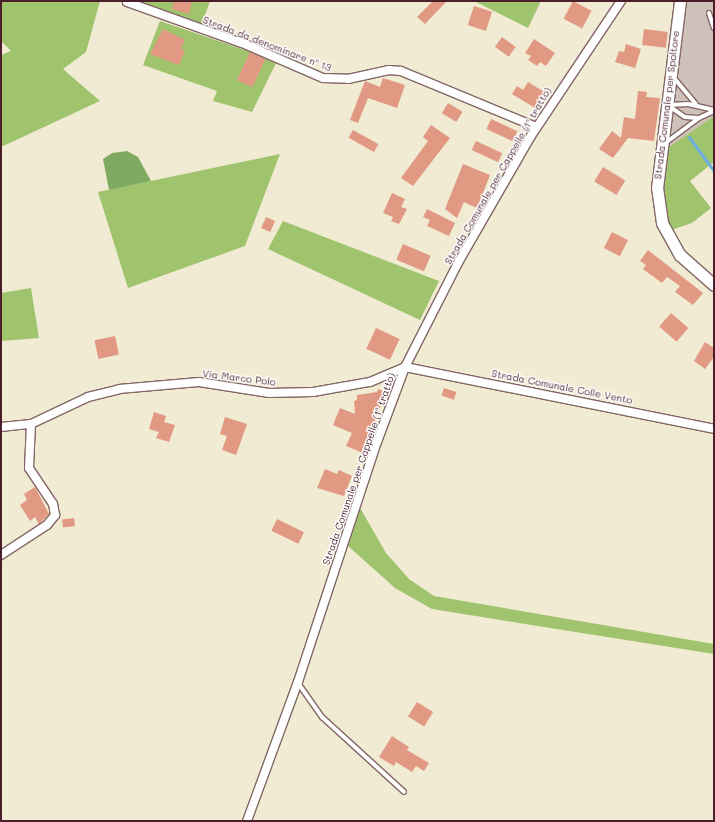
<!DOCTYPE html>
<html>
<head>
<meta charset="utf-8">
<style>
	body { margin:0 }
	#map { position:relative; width:715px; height:822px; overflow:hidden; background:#f0ebd2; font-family:Mali,sans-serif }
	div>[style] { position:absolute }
	.industrial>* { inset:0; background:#cec1b9 }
	.green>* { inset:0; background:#a0c46e }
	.forest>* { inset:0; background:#80aa61 }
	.stream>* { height:3px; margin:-1.5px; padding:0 1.5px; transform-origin:1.5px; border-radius:1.5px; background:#6caee0 }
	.building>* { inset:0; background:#e29983; transform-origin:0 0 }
	.roads { filter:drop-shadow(1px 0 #846665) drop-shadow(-1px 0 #846665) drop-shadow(0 1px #846665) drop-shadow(0 -1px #846665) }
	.lane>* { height:4px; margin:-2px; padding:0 2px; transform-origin:2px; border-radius:2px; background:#fff }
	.street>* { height:8px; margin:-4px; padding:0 4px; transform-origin:4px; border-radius:4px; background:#fff }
	.secondary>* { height:11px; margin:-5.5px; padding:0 5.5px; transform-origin:5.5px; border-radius:5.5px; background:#fff }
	span { translate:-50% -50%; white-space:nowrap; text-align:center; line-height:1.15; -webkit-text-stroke:3px #fff; paint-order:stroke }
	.street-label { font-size:10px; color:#4a1f2b }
	.frame { position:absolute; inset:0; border:2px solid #4a1f2b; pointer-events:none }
</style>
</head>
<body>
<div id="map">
	<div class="industrial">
		<div style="clip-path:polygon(687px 1px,714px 1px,714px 116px,666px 149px)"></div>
	</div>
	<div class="green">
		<div style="clip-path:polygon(1px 1px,100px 1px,86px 52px,63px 69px,100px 101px,1px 147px,1px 55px,11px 51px,1px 41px)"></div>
		<div style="clip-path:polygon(132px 1px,210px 1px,201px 26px)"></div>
		<div style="clip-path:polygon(474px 1px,541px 1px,528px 28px)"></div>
		<div style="clip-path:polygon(160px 21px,277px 61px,252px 112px,213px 101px,217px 91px,143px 65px)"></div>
		<div style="clip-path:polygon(714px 116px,714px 162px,690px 181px,711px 208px,692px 223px,671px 230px,661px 188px,666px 149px)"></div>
		<div style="clip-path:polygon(280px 154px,245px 246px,128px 288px,98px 192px)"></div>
		<div style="clip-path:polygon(283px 221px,439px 281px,420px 320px,268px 249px)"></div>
		<div style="clip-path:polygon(31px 288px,39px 338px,1px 341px,1px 293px)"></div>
		<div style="clip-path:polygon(359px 506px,386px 553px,409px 579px,434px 596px,714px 644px,714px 654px,432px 609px,395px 588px,347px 545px)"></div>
	</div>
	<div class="forest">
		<div style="clip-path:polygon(127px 151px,138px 157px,151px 181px,109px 190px,103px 159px,112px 153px)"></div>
	</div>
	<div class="stream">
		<div style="left:689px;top:137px;width:42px;rotate:53.7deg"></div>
	</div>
	<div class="building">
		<div style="clip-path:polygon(174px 1px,192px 1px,189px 14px,172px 9px)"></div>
		<div style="clip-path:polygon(433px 1px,447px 1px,425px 24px,417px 17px)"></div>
		<div style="left:573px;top:1px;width:21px;height:20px;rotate:28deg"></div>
		<div style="left:474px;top:6px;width:19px;height:20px;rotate:18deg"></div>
		<div style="clip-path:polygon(163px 29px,185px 40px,181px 49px,185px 50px,179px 65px,150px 54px)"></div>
		<div style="left:644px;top:29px;width:24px;height:16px;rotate:7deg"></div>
		<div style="left:502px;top:37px;width:17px;height:12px;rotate:36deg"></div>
		<div style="clip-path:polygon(534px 39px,555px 53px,546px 66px,540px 62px,537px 66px,528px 60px,531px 56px,525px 53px)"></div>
		<div style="clip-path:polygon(626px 44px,641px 49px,635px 68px,615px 62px,619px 51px,624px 52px)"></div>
		<div style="left:250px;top:52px;width:17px;height:31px;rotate:25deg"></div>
		<div style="clip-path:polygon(383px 78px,405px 85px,397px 108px,368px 98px,358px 123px,350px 120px,365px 81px,380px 87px)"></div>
		<div style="clip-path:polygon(528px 82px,546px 93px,535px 108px,512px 94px,517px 86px,523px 90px)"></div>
		<div style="clip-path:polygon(638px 91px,647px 92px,646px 97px,660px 98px,654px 141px,628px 138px,613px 158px,599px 149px,612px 131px,621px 138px,624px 117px,635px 119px)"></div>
		<div style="left:448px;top:103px;width:17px;height:12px;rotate:31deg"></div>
		<div style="left:491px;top:119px;width:29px;height:11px;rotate:25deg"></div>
		<div style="clip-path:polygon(431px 125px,450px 138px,413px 186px,401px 178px,428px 141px,423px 137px)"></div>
		<div style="left:353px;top:130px;width:29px;height:9px;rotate:29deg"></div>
		<div style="left:476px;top:141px;width:29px;height:10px;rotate:25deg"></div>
		<div style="clip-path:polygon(463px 164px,490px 175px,477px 208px,464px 202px,457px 218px,445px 209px)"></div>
		<div style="left:603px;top:167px;width:26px;height:17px;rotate:31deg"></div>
		<div style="clip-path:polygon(392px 193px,405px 199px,401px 207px,407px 209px,399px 224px,391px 221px,393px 217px,383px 213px)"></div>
		<div style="clip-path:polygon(427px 209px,455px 223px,449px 236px,427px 226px,430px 220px,423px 217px)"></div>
		<div style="left:266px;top:217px;width:10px;height:12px;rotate:24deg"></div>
		<div style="left:612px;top:232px;width:18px;height:18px;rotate:27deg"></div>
		<div style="left:403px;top:244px;width:30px;height:17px;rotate:23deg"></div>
		<div style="clip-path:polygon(648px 250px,703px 293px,693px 305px,675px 292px,680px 286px,667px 277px,662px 283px,643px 269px,646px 265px,640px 261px)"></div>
		<div style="left:671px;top:313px;width:23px;height:18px;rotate:41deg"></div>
		<div style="left:376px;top:328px;width:26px;height:23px;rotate:25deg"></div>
		<div style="left:115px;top:336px;width:19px;height:21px;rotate:78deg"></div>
		<div style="clip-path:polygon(705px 342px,714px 348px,714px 357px,705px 369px,694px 361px)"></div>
		<div style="left:444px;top:388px;width:13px;height:8px;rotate:18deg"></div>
		<div style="clip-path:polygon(378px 389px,386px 392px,363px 453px,346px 446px,352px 433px,333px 425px,340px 408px,355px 414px,354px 401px,357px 400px,357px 395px,377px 392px)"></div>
		<div style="clip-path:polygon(154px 412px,166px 416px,164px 422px,175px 425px,169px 442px,156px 438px,159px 432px,149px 429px)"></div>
		<div style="clip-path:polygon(225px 417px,247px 424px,236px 455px,222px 450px,227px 436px,220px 434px)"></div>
		<div style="clip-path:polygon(325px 469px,337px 474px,339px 470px,352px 476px,344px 496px,317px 488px)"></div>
		<div style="clip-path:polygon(35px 487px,49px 514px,39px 524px,35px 517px,30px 521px,20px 505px,27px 500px,24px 494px)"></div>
		<div style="left:74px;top:518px;width:8px;height:12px;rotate:83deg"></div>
		<div style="left:277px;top:519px;width:30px;height:13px;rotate:26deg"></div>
		<div style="left:417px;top:702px;width:19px;height:17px;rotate:32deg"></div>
		<div style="clip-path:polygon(392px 736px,409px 747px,407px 750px,429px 763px,424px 771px,416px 766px,412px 772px,396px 762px,394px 766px,379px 757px)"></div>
	</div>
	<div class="roads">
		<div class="lane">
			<div style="left:709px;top:13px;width:16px;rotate:72deg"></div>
			<div style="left:674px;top:78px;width:34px;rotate:50deg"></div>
			<div style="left:669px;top:105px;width:19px;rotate:-3deg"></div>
			<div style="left:688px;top:104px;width:27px;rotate:13deg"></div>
			<div style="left:669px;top:106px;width:19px;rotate:35deg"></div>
			<div style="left:685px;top:117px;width:13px;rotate:4deg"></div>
			<div style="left:664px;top:144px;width:44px;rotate:-36.6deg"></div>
			<div style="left:699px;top:118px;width:17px;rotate:-25deg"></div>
			<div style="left:298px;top:683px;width:42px;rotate:54.8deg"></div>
			<div style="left:322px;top:717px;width:111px;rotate:42.4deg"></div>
		</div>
		<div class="street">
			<div style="left:127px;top:2px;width:127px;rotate:19.7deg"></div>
			<div style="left:247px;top:45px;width:83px;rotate:23.5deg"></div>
			<div style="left:323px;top:78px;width:25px;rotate:2deg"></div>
			<div style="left:348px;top:79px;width:42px;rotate:-12.4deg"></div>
			<div style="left:389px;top:70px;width:12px;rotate:5deg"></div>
			<div style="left:401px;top:71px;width:146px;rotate:22.5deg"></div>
			<div style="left:1px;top:427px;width:30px;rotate:-6deg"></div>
			<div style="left:31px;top:424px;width:63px;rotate:-25.3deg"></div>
			<div style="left:88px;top:397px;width:32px;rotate:-14deg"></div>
			<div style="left:119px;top:389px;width:80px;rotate:-5deg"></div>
			<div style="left:199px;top:382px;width:71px;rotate:8.9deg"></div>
			<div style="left:269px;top:393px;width:44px;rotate:-1.3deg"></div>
			<div style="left:313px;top:392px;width:58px;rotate:-10deg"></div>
			<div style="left:370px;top:382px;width:38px;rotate:-23deg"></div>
			<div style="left:405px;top:367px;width:315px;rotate:11.3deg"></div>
			<div style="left:1px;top:555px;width:55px;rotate:-33.1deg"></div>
			<div style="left:47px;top:525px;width:13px;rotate:-51deg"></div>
			<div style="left:55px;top:515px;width:11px;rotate:-100deg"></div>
			<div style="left:53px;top:504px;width:43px;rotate:-123.7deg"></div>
			<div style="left:29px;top:468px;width:44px;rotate:-87.4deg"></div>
			<div style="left:247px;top:821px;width:148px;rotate:-69.9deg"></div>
			<div style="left:298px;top:682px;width:253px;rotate:-71.8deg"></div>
			<div style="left:377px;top:442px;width:80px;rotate:-69.5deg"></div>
			<div style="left:405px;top:367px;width:119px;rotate:-63deg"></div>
			<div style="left:459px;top:261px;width:144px;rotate:-60.1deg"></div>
			<div style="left:531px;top:136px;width:162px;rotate:-56.3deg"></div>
		</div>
		<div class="secondary">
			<div style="left:680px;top:1px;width:187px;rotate:97deg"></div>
			<div style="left:657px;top:187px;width:36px;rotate:82deg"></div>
			<div style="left:662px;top:223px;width:37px;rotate:61deg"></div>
			<div style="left:680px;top:255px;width:45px;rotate:41.4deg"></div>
		</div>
	</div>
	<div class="street-label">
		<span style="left:267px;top:44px;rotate:21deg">Strada da denominare nº 13</span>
		<span style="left:667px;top:105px;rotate:-83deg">Strada Comunale per Spoltore</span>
		<span style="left:498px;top:176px;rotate:-60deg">Strada Comunale per Cappelle (1º tratto)</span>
		<span style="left:239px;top:378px;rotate:7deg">Via Marco Polo</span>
		<span style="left:562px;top:387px;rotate:11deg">Strada Comunale Colle Vento</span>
		<span style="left:359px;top:469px;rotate:-71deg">Strada Comunale per Cappelle (1º tratto)</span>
	</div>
	<div class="frame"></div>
</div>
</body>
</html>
